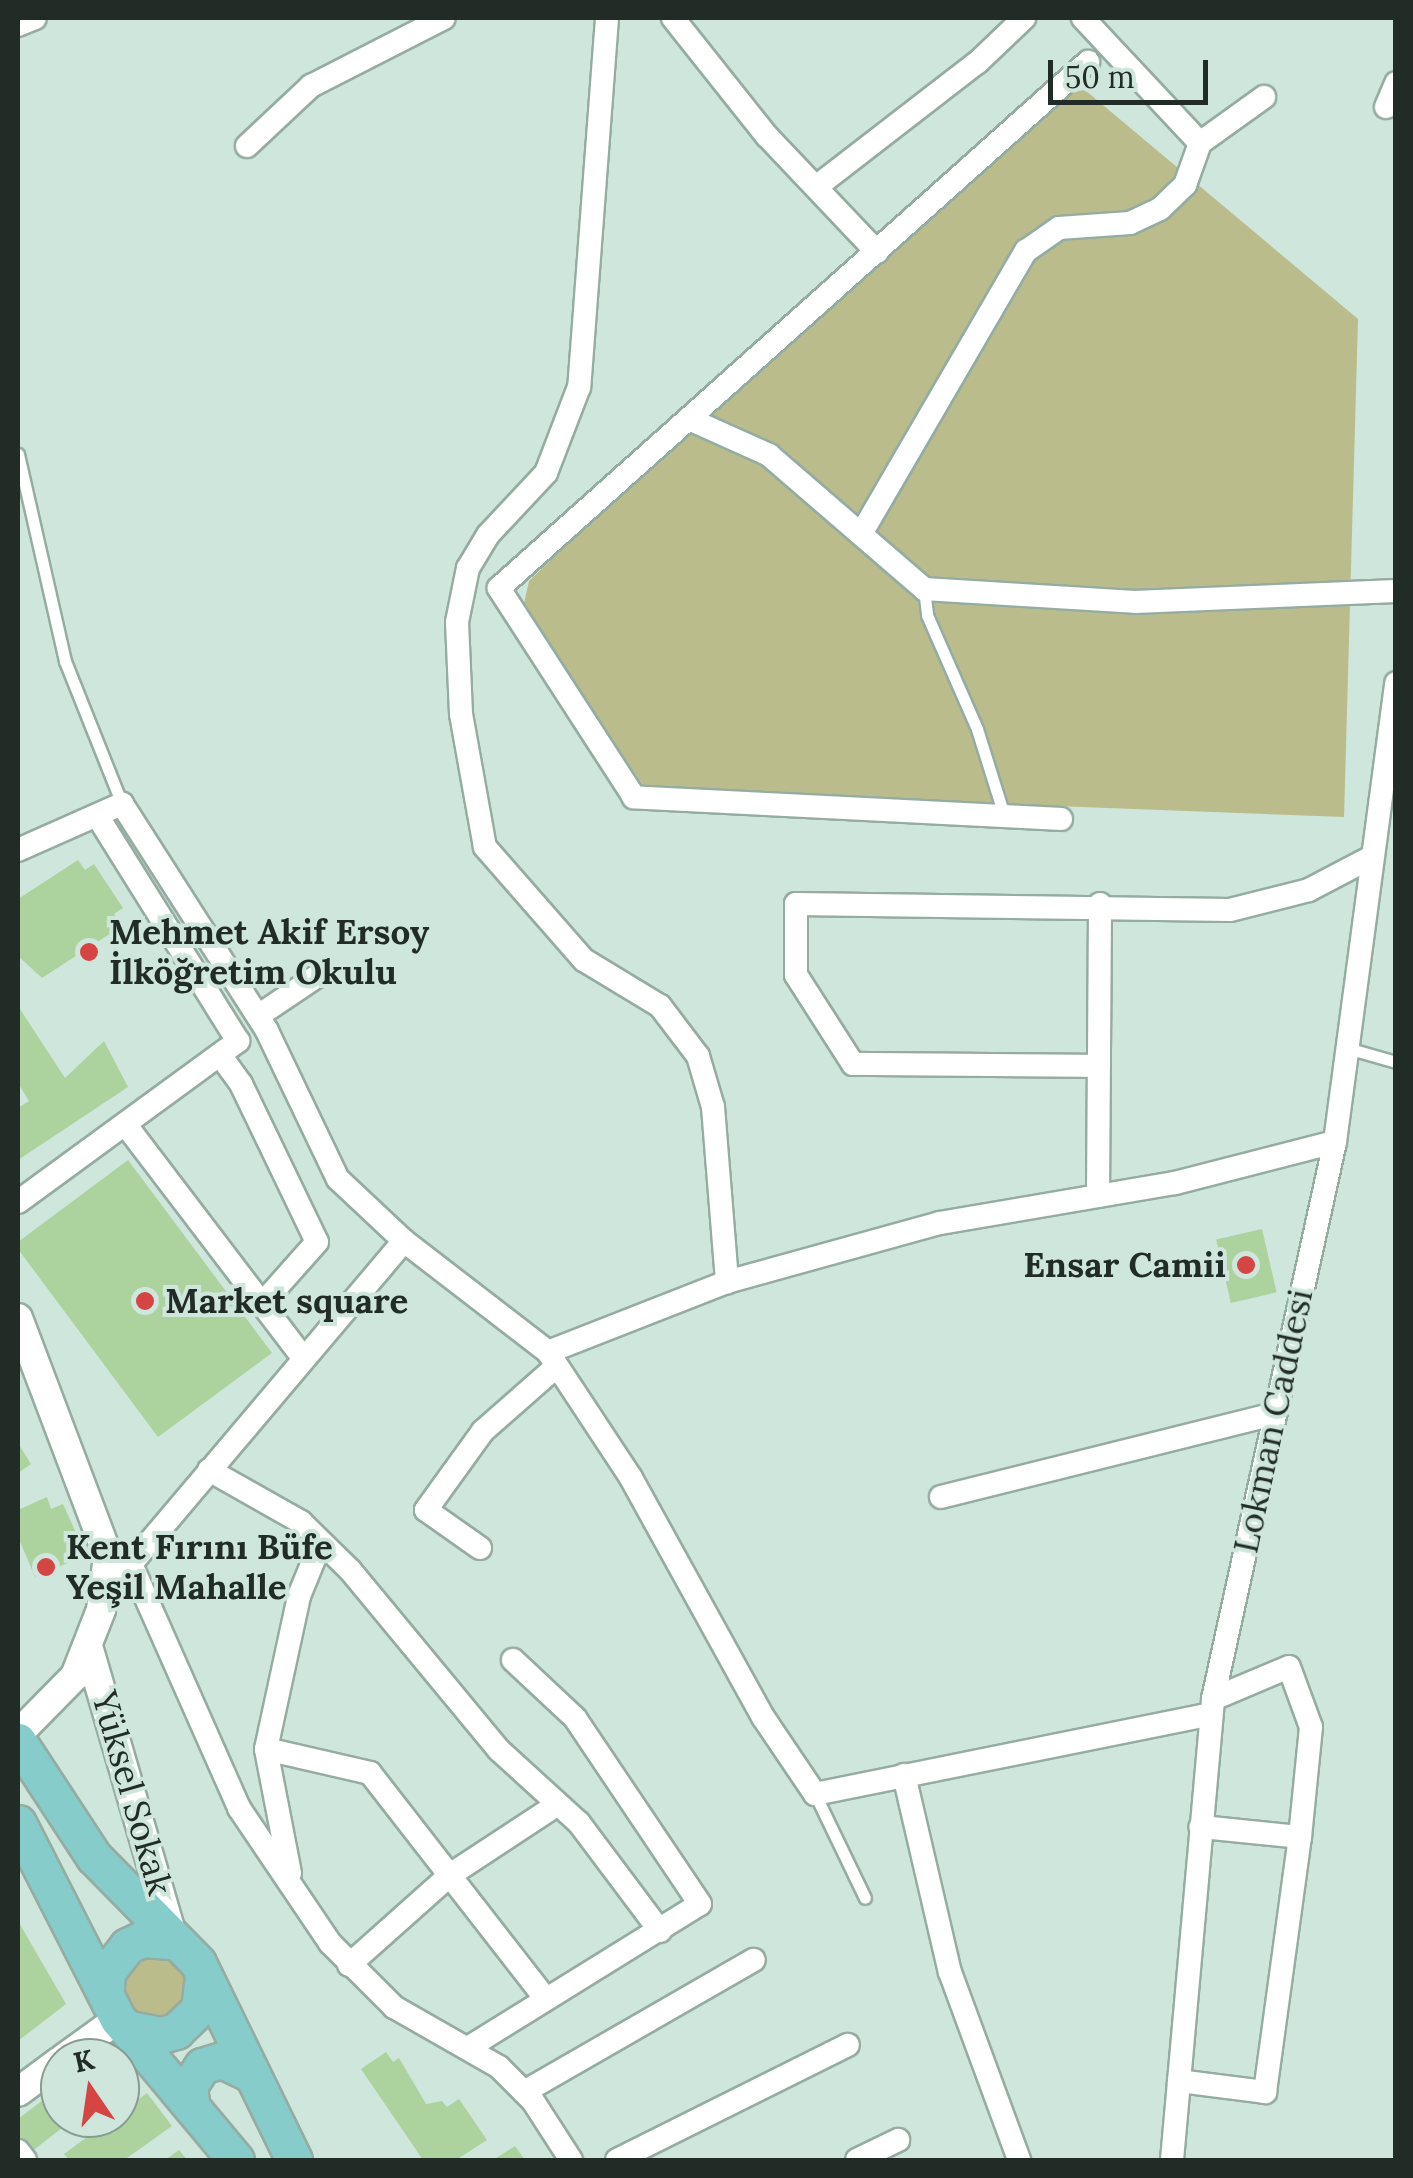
<!DOCTYPE html>
<html>
<head>
<meta charset="utf-8">
<style>
	body { margin:0 }
	#map { position:relative; width:1413px; height:2178px; overflow:hidden; background:#cee6db; font-family:Lora,serif }
	div>[style] { position:absolute }
	.green>* { inset:0; background:#bbbc8c }
	.building>* { inset:0; background:#acd39e; transform-origin:0 0 }
	.roads { filter:drop-shadow(2px 0 #95aca1) drop-shadow(-2px 0 #95aca1) drop-shadow(0 2px #95aca1) drop-shadow(0 -2px #95aca1) }
	.service>* { height:11px; margin:-5.5px; padding:0 5.5px; transform-origin:5.5px; border-radius:5.5px; background:#fff }
	.minor>* { height:22px; margin:-11px; padding:0 11px; transform-origin:11px; border-radius:11px; background:#fff }
	.tertiary>* { height:28px; margin:-14px; padding:0 14px; transform-origin:14px; border-radius:14px; background:#fff }
	.primary>* { height:35px; margin:-17.5px; padding:0 17.5px; transform-origin:17.5px; border-radius:17.5px; background:#86cccb }
	.dots>* { width:28px; height:28px; translate:-50% -50%; box-sizing:border-box; border:5px solid #cee6db; border-radius:50% }
	span { translate:-50% -50%; white-space:nowrap; text-align:center; line-height:1.15; -webkit-text-stroke:8px #cee6db; paint-order:stroke }
	.poi-label { font-size:35px; color:#222c27; font-weight:700 }
	.left { translate:0 -50%; text-align:left }
	.right { translate:-100% -50%; text-align:right }
	.street-label { font-size:35px; color:#222c27 }
	.frame { position:absolute; inset:0; border:20px solid #222c27; pointer-events:none }
	.north { position:absolute; left:40px; top:2038px; width:100px; height:100px; box-sizing:border-box; background:#cee6db; border:2px solid #899c93; border-radius:50%; rotate:347deg; font-size:28px; font-weight:700; line-height:40px; text-align:center; color:#222c27 }
	.north::after { content:''; display:block; margin:auto; width:35px; height:45px; background:#d44543; clip-path:polygon(50% 0,100% 100%,50% 72%,0 100%) }
	.scale { position:absolute; left:1048px; top:60px; width:160px; height:45px; box-sizing:border-box; border:5px solid #222c27; border-top:0; padding-left:12px; font-size:30px; line-height:35px; white-space:nowrap; color:#222c27; -webkit-text-stroke:8px #cee6db; paint-order:stroke }
</style>
</head>
<body>
<div id="map">
	<div class="green">
		<div style="clip-path:polygon(1085px 90px,1358px 319px,1344px 817px,661px 791px,643px 785px,523px 608px,529px 581px,684px 432px,1071px 92px)"></div>
		<div style="clip-path:polygon(142px 1953px,177px 1957px,193px 1990px,172px 2021px,127px 2012px,119px 1979px)"></div>
	</div>
	<div class="building">
		<div style="clip-path:polygon(78px 860px,85px 870px,94px 864px,123px 908px,114px 914px,122px 926px,42px 978px,18px 956px,18px 899px)"></div>
		<div style="clip-path:polygon(18px 1006px,65px 1078px,104px 1041px,128px 1087px,18px 1160px,18px 1108px,29px 1101px,18px 1083px)"></div>
		<div style="clip-path:polygon(128px 1160px,272px 1353px,158px 1437px,18px 1249px,18px 1242px)"></div>
		<div style="left:1262px;top:1229px;width:65px;height:47px;rotate:77deg"></div>
		<div style="clip-path:polygon(18px 1443px,31px 1464px,18px 1473px)"></div>
		<div style="clip-path:polygon(47px 1497px,51px 1509px,63px 1504px,86px 1555px,35px 1577px,18px 1537px,18px 1510px)"></div>
		<div style="clip-path:polygon(18px 1921px,66px 2004px,18px 2041px)"></div>
		<div style="clip-path:polygon(386px 2052px,393px 2062px,399px 2058px,426px 2104px,442px 2101px,447px 2107px,459px 2099px,487px 2140px,456px 2160px,423px 2160px,361px 2069px)"></div>
		<div style="clip-path:polygon(60px 2087px,60px 2118px,75px 2118px,27px 2155px,18px 2142px,18px 2119px)"></div>
		<div style="clip-path:polygon(147px 2093px,172px 2126px,124px 2160px,69px 2160px,64px 2154px)"></div>
		<div style="clip-path:polygon(515px 2146px,525px 2160px,493px 2160px)"></div>
		<div style="clip-path:polygon(179px 2150px,187px 2160px,165px 2160px)"></div>
	</div>
	<div class="roads">
		<div class="service">
			<div style="left:18px;top:454px;width:212px;rotate:77.2deg"></div>
			<div style="left:65px;top:661px;width:154px;rotate:68.3deg"></div>
			<div style="left:924px;top:589px;width:26px;rotate:83deg"></div>
			<div style="left:927px;top:615px;width:124px;rotate:66.3deg"></div>
			<div style="left:977px;top:729px;width:90px;rotate:72.6deg"></div>
			<div style="left:1347px;top:1048px;width:51px;rotate:15.9deg"></div>
			<div style="left:815px;top:1794px;width:115px;rotate:64.3deg"></div>
		</div>
		<div class="minor">
			<div style="left:607px;top:18px;width:370px;rotate:94.3deg"></div>
			<div style="left:579px;top:387px;width:92px;rotate:111deg"></div>
			<div style="left:546px;top:473px;width:85px;rotate:133.1deg"></div>
			<div style="left:488px;top:535px;width:39px;rotate:121deg"></div>
			<div style="left:468px;top:568px;width:55px;rotate:101.5deg"></div>
			<div style="left:457px;top:622px;width:92px;rotate:87.5deg"></div>
			<div style="left:461px;top:714px;width:135px;rotate:79.8deg"></div>
			<div style="left:485px;top:847px;width:150px;rotate:48.8deg"></div>
			<div style="left:584px;top:960px;width:89px;rotate:31.2deg"></div>
			<div style="left:660px;top:1006px;width:63px;rotate:52.8deg"></div>
			<div style="left:698px;top:1056px;width:53px;rotate:73.6deg"></div>
			<div style="left:713px;top:1107px;width:176px;rotate:85.4deg"></div>
			<div style="left:673px;top:18px;width:151px;rotate:51.5deg"></div>
			<div style="left:767px;top:136px;width:160px;rotate:46.5deg"></div>
			<div style="left:1083px;top:18px;width:171px;rotate:46.9deg"></div>
			<div style="left:18px;top:25px;width:18px;rotate:-22deg"></div>
			<div style="left:1386px;top:107px;width:26px;rotate:-67deg"></div>
			<div style="left:247px;top:146px;width:88px;rotate:-43.2deg"></div>
			<div style="left:311px;top:86px;width:149px;rotate:-27.1deg"></div>
			<div style="left:816px;top:187px;width:205px;rotate:-37.7deg"></div>
			<div style="left:978px;top:62px;width:64px;rotate:-43.7deg"></div>
			<div style="left:689px;top:419px;width:88px;rotate:24.2deg"></div>
			<div style="left:769px;top:455px;width:205px;rotate:40.8deg"></div>
			<div style="left:924px;top:589px;width:211px;rotate:3.5deg"></div>
			<div style="left:1135px;top:602px;width:261px;rotate:-2.4deg"></div>
			<div style="left:861px;top:534px;width:328px;rotate:-59.8deg"></div>
			<div style="left:1026px;top:251px;width:40px;rotate:-34.9deg"></div>
			<div style="left:1059px;top:228px;width:71px;rotate:-4deg"></div>
			<div style="left:1130px;top:223px;width:33px;rotate:-25deg"></div>
			<div style="left:1160px;top:209px;width:35px;rotate:-44deg"></div>
			<div style="left:1185px;top:185px;width:45px;rotate:-70.3deg"></div>
			<div style="left:1200px;top:143px;width:79px;rotate:-35.7deg"></div>
			<div style="left:1061px;top:819px;width:428px;rotate:-177.1deg"></div>
			<div style="left:634px;top:797px;width:249px;rotate:-122.9deg"></div>
			<div style="left:499px;top:588px;width:790px;rotate:-41.77deg"></div>
			<div style="left:18px;top:850px;width:114px;rotate:-23.9deg"></div>
			<div style="left:122px;top:804px;width:269px;rotate:57.4deg"></div>
			<div style="left:267px;top:1031px;width:164px;rotate:64.4deg"></div>
			<div style="left:338px;top:1179px;width:91px;rotate:43.2deg"></div>
			<div style="left:404px;top:1241px;width:182px;rotate:37.6deg"></div>
			<div style="left:548px;top:1352px;width:151px;rotate:56.6deg"></div>
			<div style="left:631px;top:1478px;width:273px;rotate:61.1deg"></div>
			<div style="left:763px;top:1717px;width:93px;rotate:56deg"></div>
			<div style="left:815px;top:1794px;width:404px;rotate:-11.4deg"></div>
			<div style="left:258px;top:1016px;width:78px;rotate:-34.1deg"></div>
			<div style="left:220px;top:1055px;width:36px;rotate:54deg"></div>
			<div style="left:241px;top:1084px;width:175px;rotate:64.3deg"></div>
			<div style="left:317px;top:1242px;width:83px;rotate:131.6deg"></div>
			<div style="left:1099px;top:1066px;width:246px;rotate:-179.5deg"></div>
			<div style="left:853px;top:1064px;width:106px;rotate:-122.6deg"></div>
			<div style="left:796px;top:975px;width:71px;rotate:-90deg"></div>
			<div style="left:796px;top:904px;width:434px;rotate:0.8deg"></div>
			<div style="left:1230px;top:910px;width:81px;rotate:-14.2deg"></div>
			<div style="left:1309px;top:890px;width:69px;rotate:-27.7deg"></div>
			<div style="left:125px;top:1124px;width:294px;rotate:52.7deg"></div>
			<div style="left:1098px;top:1196px;width:292px;rotate:-89.6deg"></div>
			<div style="left:18px;top:1202px;width:273px;rotate:-36.2deg"></div>
			<div style="left:238px;top:1041px;width:266px;rotate:-122deg"></div>
			<div style="left:548px;top:1352px;width:192px;rotate:-21.4deg"></div>
			<div style="left:727px;top:1282px;width:221px;rotate:-15.5deg"></div>
			<div style="left:940px;top:1223px;width:238px;rotate:-9.7deg"></div>
			<div style="left:1175px;top:1183px;width:165px;rotate:-14.4deg"></div>
			<div style="left:209px;top:1470px;width:106px;rotate:29.5deg"></div>
			<div style="left:301px;top:1522px;width:69px;rotate:44.4deg"></div>
			<div style="left:350px;top:1570px;width:234px;rotate:50.4deg"></div>
			<div style="left:499px;top:1750px;width:108px;rotate:42.4deg"></div>
			<div style="left:579px;top:1823px;width:135px;rotate:53.1deg"></div>
			<div style="left:941px;top:1497px;width:344px;rotate:-14deg"></div>
			<div style="left:480px;top:1548px;width:66px;rotate:-144.9deg"></div>
			<div style="left:426px;top:1510px;width:97px;rotate:-54.2deg"></div>
			<div style="left:483px;top:1431px;width:98px;rotate:-41.3deg"></div>
			<div style="left:131px;top:1564px;width:423px;rotate:-49.8deg"></div>
			<div style="left:107px;top:1574px;width:26px;rotate:-23deg"></div>
			<div style="left:131px;top:1564px;width:267px;rotate:66.1deg"></div>
			<div style="left:239px;top:1808px;width:163px;rotate:56deg"></div>
			<div style="left:330px;top:1943px;width:91px;rotate:45deg"></div>
			<div style="left:394px;top:2007px;width:121px;rotate:29.7deg"></div>
			<div style="left:499px;top:2067px;width:48px;rotate:45deg"></div>
			<div style="left:533px;top:2101px;width:70px;rotate:57.2deg"></div>
			<div style="left:1213px;top:1699px;width:82px;rotate:-22.8deg"></div>
			<div style="left:1289px;top:1667px;width:64px;rotate:69.9deg"></div>
			<div style="left:1311px;top:1727px;width:111px;rotate:95.7deg"></div>
			<div style="left:266px;top:1749px;width:107px;rotate:13deg"></div>
			<div style="left:370px;top:1773px;width:285px;rotate:52.1deg"></div>
			<div style="left:904px;top:1775px;width:202px;rotate:76.9deg"></div>
			<div style="left:950px;top:1972px;width:200px;rotate:69.8deg"></div>
			<div style="left:290px;top:1873px;width:126px;rotate:-101deg"></div>
			<div style="left:266px;top:1749px;width:157px;rotate:-77.8deg"></div>
			<div style="left:299px;top:1596px;width:58px;rotate:-67.8deg"></div>
			<div style="left:349px;top:1965px;width:135px;rotate:-41.7deg"></div>
			<div style="left:450px;top:1875px;width:129px;rotate:-33.3deg"></div>
			<div style="left:471px;top:2046px;width:269px;rotate:-31.8deg"></div>
			<div style="left:700px;top:1904px;width:224px;rotate:-123.9deg"></div>
			<div style="left:575px;top:1718px;width:85px;rotate:-136.9deg"></div>
			<div style="left:1179px;top:2081px;width:87px;rotate:7.3deg"></div>
			<div style="left:1265px;top:2092px;width:257px;rotate:-82.2deg"></div>
			<div style="left:1300px;top:1837px;width:100px;rotate:-174.2deg"></div>
			<div style="left:524px;top:2092px;width:265px;rotate:-29.9deg"></div>
			<div style="left:18px;top:2151px;width:11px;rotate:52deg"></div>
			<div style="left:617px;top:2160px;width:258px;rotate:-26.5deg"></div>
			<div style="left:857px;top:2160px;width:46px;rotate:-26deg"></div>
			<div style="left:1172px;top:2160px;width:463px;rotate:-84.9deg"></div>
			<div style="left:1213px;top:1699px;width:570px;rotate:-77.65deg"></div>
			<div style="left:1335px;top:1142px;width:463px;rotate:-82.4deg"></div>
		</div>
		<div class="tertiary">
			<div style="left:18px;top:1318px;width:254px;rotate:69.3deg"></div>
			<div style="left:108px;top:1556px;width:54px;rotate:97.4deg"></div>
			<div style="left:101px;top:1610px;width:71px;rotate:111.5deg"></div>
			<div style="left:75px;top:1676px;width:81px;rotate:134.5deg"></div>
			<div style="left:88px;top:1646px;width:304px;rotate:73.8deg"></div>
			<div style="left:64px;top:2058px;width:67px;rotate:-35.8deg"></div>
			<div style="left:18px;top:2092px;width:52px;rotate:-36.4deg"></div>
		</div>
		<div class="primary">
			<div style="left:18px;top:1741px;width:139px;rotate:56.8deg"></div>
			<div style="left:94px;top:1857px;width:148px;rotate:45.5deg"></div>
			<div style="left:198px;top:1963px;width:219px;rotate:64deg"></div>
			<div style="left:18px;top:1823px;width:220px;rotate:63deg"></div>
			<div style="left:118px;top:2019px;width:184px;rotate:50.1deg"></div>
			<div style="left:106px;top:1989px;width:17px;rotate:-87deg"></div>
			<div style="left:107px;top:1972px;width:33px;rotate:-52deg"></div>
			<div style="left:127px;top:1946px;width:17px;rotate:-25deg"></div>
			<div style="left:142px;top:1939px;width:32px;rotate:4deg"></div>
			<div style="left:130px;top:2029px;width:32px;rotate:11deg"></div>
			<div style="left:161px;top:2035px;width:16px;rotate:-15deg"></div>
			<div style="left:176px;top:2031px;width:32px;rotate:-44deg"></div>
			<div style="left:199px;top:2009px;width:32px;rotate:-83deg"></div>
			<div style="left:191px;top:2102px;width:16px;rotate:-97deg"></div>
			<div style="left:189px;top:2086px;width:24px;rotate:-57deg"></div>
			<div style="left:202px;top:2066px;width:21px;rotate:-17deg"></div>
			<div style="left:222px;top:2060px;width:32px;rotate:26deg"></div>
		</div>
	</div>
	<div class="dots">
		<div style="left:89px;top:952px;background:#d44543"></div>
		<div style="left:1246px;top:1265px;background:#d44543"></div>
		<div style="left:145px;top:1301px;background:#d44543"></div>
		<div style="left:46px;top:1567px;background:#d44543"></div>
	</div>
	<div class="poi-label">
		<span class="left" style="left:109px;top:952px">Mehmet Akif Ersoy<br>İlköğretim Okulu</span>
		<span class="right" style="left:1226px;top:1265px">Ensar Camii</span>
		<span class="left" style="left:165px;top:1301px">Market square</span>
		<span class="left" style="left:66px;top:1567px">Kent Fırını Büfe<br>Yeşil Mahalle</span>
	</div>
	<div class="street-label">
		<span style="left:1273px;top:1421px;rotate:-78deg">Lokman Caddesi</span>
		<span style="left:132px;top:1793px;rotate:74deg">Yüksel Sokak</span>
	</div>
	<div class="frame"></div>
	<div class="north">K</div>
	<div class="scale">50 m</div>
</div>
</body>
</html>
